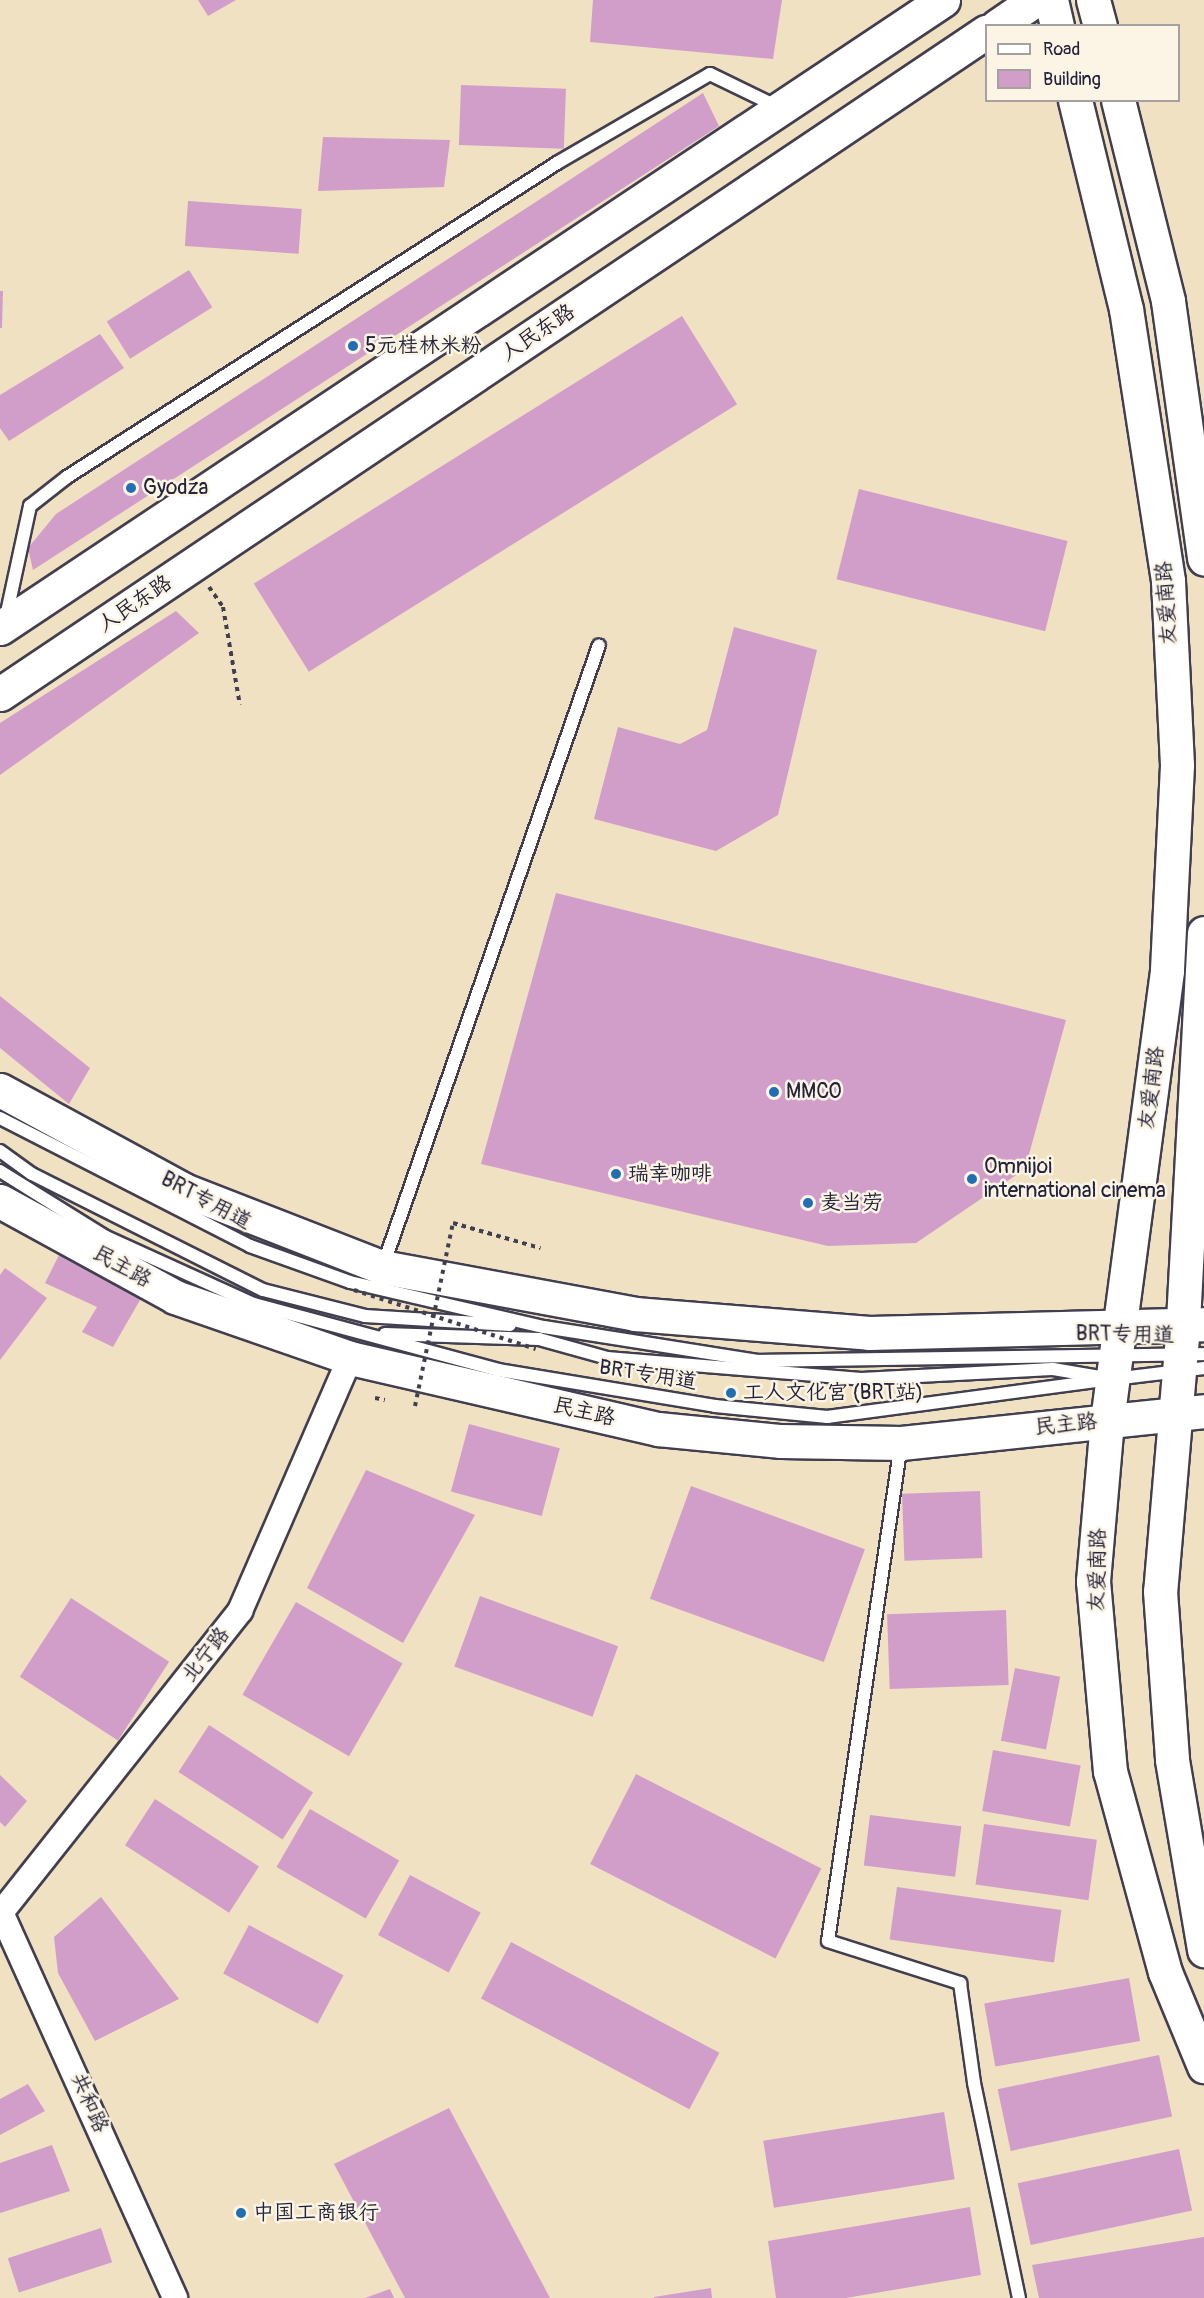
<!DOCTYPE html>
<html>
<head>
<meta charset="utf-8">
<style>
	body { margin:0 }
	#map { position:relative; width:1204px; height:2298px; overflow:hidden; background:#f0e1c2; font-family:Pangolin,"LXGW WenKai TC",sans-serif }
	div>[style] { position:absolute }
	.building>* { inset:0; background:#d19eca; transform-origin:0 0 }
	.path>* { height:4px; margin-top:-2px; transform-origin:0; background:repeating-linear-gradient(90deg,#413f4f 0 4.5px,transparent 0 9px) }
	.roads { filter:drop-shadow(2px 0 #413f4f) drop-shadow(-2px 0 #413f4f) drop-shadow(0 2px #413f4f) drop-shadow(0 -2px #413f4f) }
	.lane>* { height:12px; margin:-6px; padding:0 6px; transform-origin:6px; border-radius:6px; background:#fff }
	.street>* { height:24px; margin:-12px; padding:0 12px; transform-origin:12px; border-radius:12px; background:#fff }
	.secondary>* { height:33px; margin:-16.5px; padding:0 16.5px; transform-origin:16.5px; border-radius:16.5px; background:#fff }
	.primary>* { height:33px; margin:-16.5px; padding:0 16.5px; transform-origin:16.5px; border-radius:16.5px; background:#fff }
	.path-bridge>* { height:4px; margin-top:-2px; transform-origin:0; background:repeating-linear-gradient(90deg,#413f4f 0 4.5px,transparent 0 9px) }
	.dots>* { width:16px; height:16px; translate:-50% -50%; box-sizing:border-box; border:3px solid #fcf5e5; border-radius:50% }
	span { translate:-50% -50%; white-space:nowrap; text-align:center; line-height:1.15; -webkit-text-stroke:5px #fcf5e5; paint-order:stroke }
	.street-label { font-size:21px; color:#22223b }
	.poi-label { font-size:21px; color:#22223b }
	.left { translate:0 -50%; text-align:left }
	.legend { position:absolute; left:985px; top:24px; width:195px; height:78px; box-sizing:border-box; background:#fcf5e5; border:2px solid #a5a1a1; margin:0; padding:8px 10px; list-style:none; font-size:18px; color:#22223b }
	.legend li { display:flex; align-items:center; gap:12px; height:30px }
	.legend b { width:30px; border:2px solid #a5a1a1 }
</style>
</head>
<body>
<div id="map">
	<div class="building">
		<div style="clip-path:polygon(198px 0,236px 0,208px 16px)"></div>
		<div style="clip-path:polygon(593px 0,782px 0,773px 59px,590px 42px)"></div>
		<div style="left:461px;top:85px;width:105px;height:60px;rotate:2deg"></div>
		<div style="clip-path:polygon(703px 93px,719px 126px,33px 570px,28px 548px,56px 514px)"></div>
		<div style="clip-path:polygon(323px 137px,450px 140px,444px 187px,318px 191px)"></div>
		<div style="left:188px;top:201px;width:114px;height:45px;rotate:4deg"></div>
		<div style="left:189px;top:270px;width:44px;height:97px;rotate:58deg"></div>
		<div style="clip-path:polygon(0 291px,3px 291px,2px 328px,0 328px)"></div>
		<div style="left:682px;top:316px;width:104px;height:505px;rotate:58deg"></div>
		<div style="clip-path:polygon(100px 334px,124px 368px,9px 441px,0 428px,0 395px)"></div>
		<div style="left:859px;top:489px;width:215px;height:93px;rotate:14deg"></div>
		<div style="clip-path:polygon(176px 611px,199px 633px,0 775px,0 723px)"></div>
		<div style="clip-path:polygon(734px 627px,817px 650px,778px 815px,716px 851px,594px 819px,618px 727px,680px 744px,707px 730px)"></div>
		<div style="clip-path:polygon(556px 893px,1066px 1020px,1025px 1169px,916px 1243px,828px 1246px,481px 1164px)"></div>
		<div style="clip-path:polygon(0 996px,90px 1068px,69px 1104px,0 1048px)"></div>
		<div style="clip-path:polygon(62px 1249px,144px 1293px,113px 1347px,82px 1332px,97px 1307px,45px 1283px)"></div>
		<div style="clip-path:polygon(5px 1268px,47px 1298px,0 1360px,0 1275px)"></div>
		<div style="left:469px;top:1424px;width:94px;height:70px;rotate:15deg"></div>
		<div style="clip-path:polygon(366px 1470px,475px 1515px,403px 1643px,307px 1588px)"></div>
		<div style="left:691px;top:1486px;width:185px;height:120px;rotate:20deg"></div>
		<div style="left:980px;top:1491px;width:67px;height:78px;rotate:88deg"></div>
		<div style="left:480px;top:1596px;width:147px;height:75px;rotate:20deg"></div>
		<div style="left:71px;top:1598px;width:117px;height:94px;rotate:33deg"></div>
		<div style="left:296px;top:1602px;width:123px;height:107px;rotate:30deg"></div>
		<div style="left:1006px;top:1610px;width:75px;height:119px;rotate:88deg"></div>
		<div style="left:1015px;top:1668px;width:46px;height:74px;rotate:11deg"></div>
		<div style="left:209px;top:1725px;width:124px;height:56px;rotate:33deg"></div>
		<div style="left:993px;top:1750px;width:89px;height:62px;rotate:10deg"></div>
		<div style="left:636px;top:1774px;width:208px;height:101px;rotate:27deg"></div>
		<div style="clip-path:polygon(0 1775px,27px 1801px,5px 1827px,0 1822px)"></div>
		<div style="left:155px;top:1799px;width:124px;height:55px;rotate:33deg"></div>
		<div style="left:310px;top:1809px;width:103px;height:67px;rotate:30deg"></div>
		<div style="left:870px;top:1815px;width:92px;height:51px;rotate:7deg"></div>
		<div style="left:984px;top:1824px;width:114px;height:61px;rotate:8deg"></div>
		<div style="left:410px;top:1875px;width:80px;height:68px;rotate:28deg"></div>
		<div style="left:897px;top:1887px;width:166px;height:53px;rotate:8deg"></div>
		<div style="clip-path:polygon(101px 1897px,179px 1999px,95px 2041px,58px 1973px,54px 1937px)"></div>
		<div style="left:249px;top:1925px;width:107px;height:55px;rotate:28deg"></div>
		<div style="left:511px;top:1942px;width:236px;height:64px;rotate:28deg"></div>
		<div style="left:1129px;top:1978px;width:64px;height:147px;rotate:80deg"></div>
		<div style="left:1159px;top:2055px;width:63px;height:165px;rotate:78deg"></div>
		<div style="clip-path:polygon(28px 2084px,45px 2111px,0 2135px,0 2099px)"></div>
		<div style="clip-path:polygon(449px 2108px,550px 2298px,405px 2298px,334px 2164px)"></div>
		<div style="left:944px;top:2112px;width:68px;height:183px;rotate:81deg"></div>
		<div style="clip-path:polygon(52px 2145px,70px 2191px,0 2213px,0 2163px)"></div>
		<div style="left:1179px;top:2149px;width:63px;height:165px;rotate:78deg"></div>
		<div style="clip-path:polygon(970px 2207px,981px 2275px,846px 2298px,776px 2298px,768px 2241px)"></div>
		<div style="left:101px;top:2228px;width:36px;height:98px;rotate:72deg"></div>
		<div style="clip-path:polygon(1204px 2237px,1204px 2298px,1039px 2298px,1032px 2265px)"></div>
		<div style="clip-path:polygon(711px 2288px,712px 2298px,654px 2298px,654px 2297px)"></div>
		<div style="clip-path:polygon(390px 2289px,394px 2298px,365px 2298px)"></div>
	</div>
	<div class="path">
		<div style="left:209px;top:587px;width:24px;rotate:55deg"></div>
		<div style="left:223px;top:607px;width:99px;rotate:80.2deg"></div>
		<div style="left:453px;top:1223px;width:91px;rotate:16deg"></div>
		<div style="left:375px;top:1398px;width:10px;rotate:11deg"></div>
	</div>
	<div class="roads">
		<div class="lane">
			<div style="left:6px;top:617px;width:114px;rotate:-77.8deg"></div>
			<div style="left:30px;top:506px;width:47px;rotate:-38.1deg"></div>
			<div style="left:67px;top:477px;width:582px;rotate:-32.65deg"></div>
			<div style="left:557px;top:163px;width:177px;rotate:-30.2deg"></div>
			<div style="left:710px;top:74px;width:73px;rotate:25.9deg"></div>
			<div style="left:0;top:1118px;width:281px;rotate:27.1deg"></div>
			<div style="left:250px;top:1246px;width:106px;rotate:19.8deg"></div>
			<div style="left:350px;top:1282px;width:199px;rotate:13.1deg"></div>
			<div style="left:544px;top:1327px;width:218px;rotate:9deg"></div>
			<div style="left:759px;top:1361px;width:445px;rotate:-0.9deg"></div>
			<div style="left:0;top:1151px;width:39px;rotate:36deg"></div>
			<div style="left:32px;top:1174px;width:258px;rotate:26.7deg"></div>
			<div style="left:263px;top:1290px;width:105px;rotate:14.3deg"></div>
			<div style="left:365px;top:1316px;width:145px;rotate:3.6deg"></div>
			<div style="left:0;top:1171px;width:125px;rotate:31.9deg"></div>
			<div style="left:106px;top:1237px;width:162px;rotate:24.4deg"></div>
			<div style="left:254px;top:1304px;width:253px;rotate:15.1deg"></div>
			<div style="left:498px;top:1370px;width:220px;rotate:9.4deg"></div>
			<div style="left:715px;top:1406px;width:113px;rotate:5.6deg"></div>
			<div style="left:827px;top:1417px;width:288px;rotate:-7.6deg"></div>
			<div style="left:383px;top:1266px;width:657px;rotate:-70.82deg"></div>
			<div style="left:385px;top:1334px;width:154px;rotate:1.9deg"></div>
			<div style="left:539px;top:1339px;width:71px;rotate:15.6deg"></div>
			<div style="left:607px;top:1358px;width:255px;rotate:4.7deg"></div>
			<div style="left:861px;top:1379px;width:192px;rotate:-3deg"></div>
			<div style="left:1053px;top:1369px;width:61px;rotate:9.5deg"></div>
			<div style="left:1113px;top:1379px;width:92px;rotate:-6.9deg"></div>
			<div style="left:901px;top:1444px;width:502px;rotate:98.36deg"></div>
			<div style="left:828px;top:1941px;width:139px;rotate:17.7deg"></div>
			<div style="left:960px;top:1983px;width:101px;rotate:82deg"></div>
			<div style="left:974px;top:2083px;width:220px;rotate:78.2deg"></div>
		</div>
		<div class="street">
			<div style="left:0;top:1910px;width:426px;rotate:65.7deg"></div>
			<div style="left:0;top:1914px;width:387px;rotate:-51.6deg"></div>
			<div style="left:240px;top:1611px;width:276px;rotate:-66.5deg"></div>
		</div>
		<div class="secondary">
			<div style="left:997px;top:26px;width:46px;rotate:-34.4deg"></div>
			<div style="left:0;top:628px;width:1133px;rotate:-33.66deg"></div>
			<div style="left:0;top:694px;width:1188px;rotate:-33.88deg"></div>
		</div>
		<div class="primary">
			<div style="left:1051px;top:0;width:27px;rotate:77deg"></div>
			<div style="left:1093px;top:0;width:27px;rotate:75deg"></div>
			<div style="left:1075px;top:100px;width:215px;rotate:76.3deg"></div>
			<div style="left:1126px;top:309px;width:275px;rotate:81.2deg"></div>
			<div style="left:1168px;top:581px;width:184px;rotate:87.2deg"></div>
			<div style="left:1177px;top:765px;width:206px;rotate:92.8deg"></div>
			<div style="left:1167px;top:971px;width:454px;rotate:97.6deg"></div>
			<div style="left:1107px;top:1421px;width:161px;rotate:95deg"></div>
			<div style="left:1093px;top:1581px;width:191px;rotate:84.9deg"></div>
			<div style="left:1110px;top:1771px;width:208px;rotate:74.7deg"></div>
			<div style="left:1165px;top:1972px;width:102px;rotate:67.5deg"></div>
			<div style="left:1118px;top:100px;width:207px;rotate:76deg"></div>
			<div style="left:1168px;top:301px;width:260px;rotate:82deg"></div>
			<div style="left:1204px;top:933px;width:393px;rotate:93.1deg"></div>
			<div style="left:1183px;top:1325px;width:267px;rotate:94.9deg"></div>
			<div style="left:1160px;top:1591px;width:169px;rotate:85.9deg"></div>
			<div style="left:1172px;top:1760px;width:193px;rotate:80.4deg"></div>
			<div style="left:0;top:1090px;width:209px;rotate:28.5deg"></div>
			<div style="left:184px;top:1190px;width:212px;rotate:21.3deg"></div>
			<div style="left:382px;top:1267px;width:257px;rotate:10.5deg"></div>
			<div style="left:635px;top:1314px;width:235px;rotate:4.6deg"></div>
			<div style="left:869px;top:1333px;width:335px;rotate:-1.5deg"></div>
			<div style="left:0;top:1201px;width:200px;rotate:28.7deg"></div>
			<div style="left:175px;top:1297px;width:185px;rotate:19.2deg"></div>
			<div style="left:350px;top:1358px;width:316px;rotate:13deg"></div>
			<div style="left:658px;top:1429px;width:124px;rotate:5.6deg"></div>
			<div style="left:781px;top:1441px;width:120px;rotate:1deg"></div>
			<div style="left:901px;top:1443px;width:305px;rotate:-6deg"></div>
		</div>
	</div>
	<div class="path-bridge">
		<div style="left:354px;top:1290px;width:191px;rotate:18deg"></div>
		<div style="left:415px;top:1406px;width:187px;rotate:-78.3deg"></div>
	</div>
	<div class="dots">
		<div style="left:353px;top:346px;background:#1f6fb2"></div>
		<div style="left:131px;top:488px;background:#1f6fb2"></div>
		<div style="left:774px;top:1092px;background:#1f6fb2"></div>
		<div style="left:616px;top:1174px;background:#1f6fb2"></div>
		<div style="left:972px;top:1179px;background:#1f6fb2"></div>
		<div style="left:808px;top:1203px;background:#1f6fb2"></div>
		<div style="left:731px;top:1393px;background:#1f6fb2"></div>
		<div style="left:241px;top:2213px;background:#1f6fb2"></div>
	</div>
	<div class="street-label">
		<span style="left:538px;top:333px;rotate:-34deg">人民东路</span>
		<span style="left:1167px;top:603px;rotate:-94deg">友爱南路</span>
		<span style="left:135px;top:604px;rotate:-34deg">人民东路</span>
		<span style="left:1152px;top:1088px;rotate:-83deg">友爱南路</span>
		<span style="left:206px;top:1201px;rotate:28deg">BRT专用道</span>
		<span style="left:122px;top:1267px;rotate:29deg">民主路</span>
		<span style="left:1125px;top:1335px;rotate:1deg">BRT专用道</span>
		<span style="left:648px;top:1375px;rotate:9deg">BRT专用道</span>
		<span style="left:584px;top:1412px;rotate:13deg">民主路</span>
		<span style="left:1066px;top:1425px;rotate:-6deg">民主路</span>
		<span style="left:1098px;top:1570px;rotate:-89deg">友爱南路</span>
		<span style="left:206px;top:1655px;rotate:-52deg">北宁路</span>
		<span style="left:89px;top:2103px;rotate:66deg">共和路</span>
	</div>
	<div class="poi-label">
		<span class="left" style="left:365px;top:346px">5元桂林米粉</span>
		<span class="left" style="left:143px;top:488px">Gyodza</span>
		<span class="left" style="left:786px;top:1092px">MMCO</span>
		<span class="left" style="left:984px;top:1179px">Omnijoi<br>international cinema</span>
		<span class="left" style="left:628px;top:1174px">瑞幸咖啡</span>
		<span class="left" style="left:820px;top:1203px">麦当劳</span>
		<span class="left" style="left:743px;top:1393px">工人文化宫 (BRT站)</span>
		<span class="left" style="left:253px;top:2213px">中国工商银行</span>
	</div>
	<ul class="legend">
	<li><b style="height:8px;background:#fff"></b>Road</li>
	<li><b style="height:16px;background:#d19eca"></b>Building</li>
	</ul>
</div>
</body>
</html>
